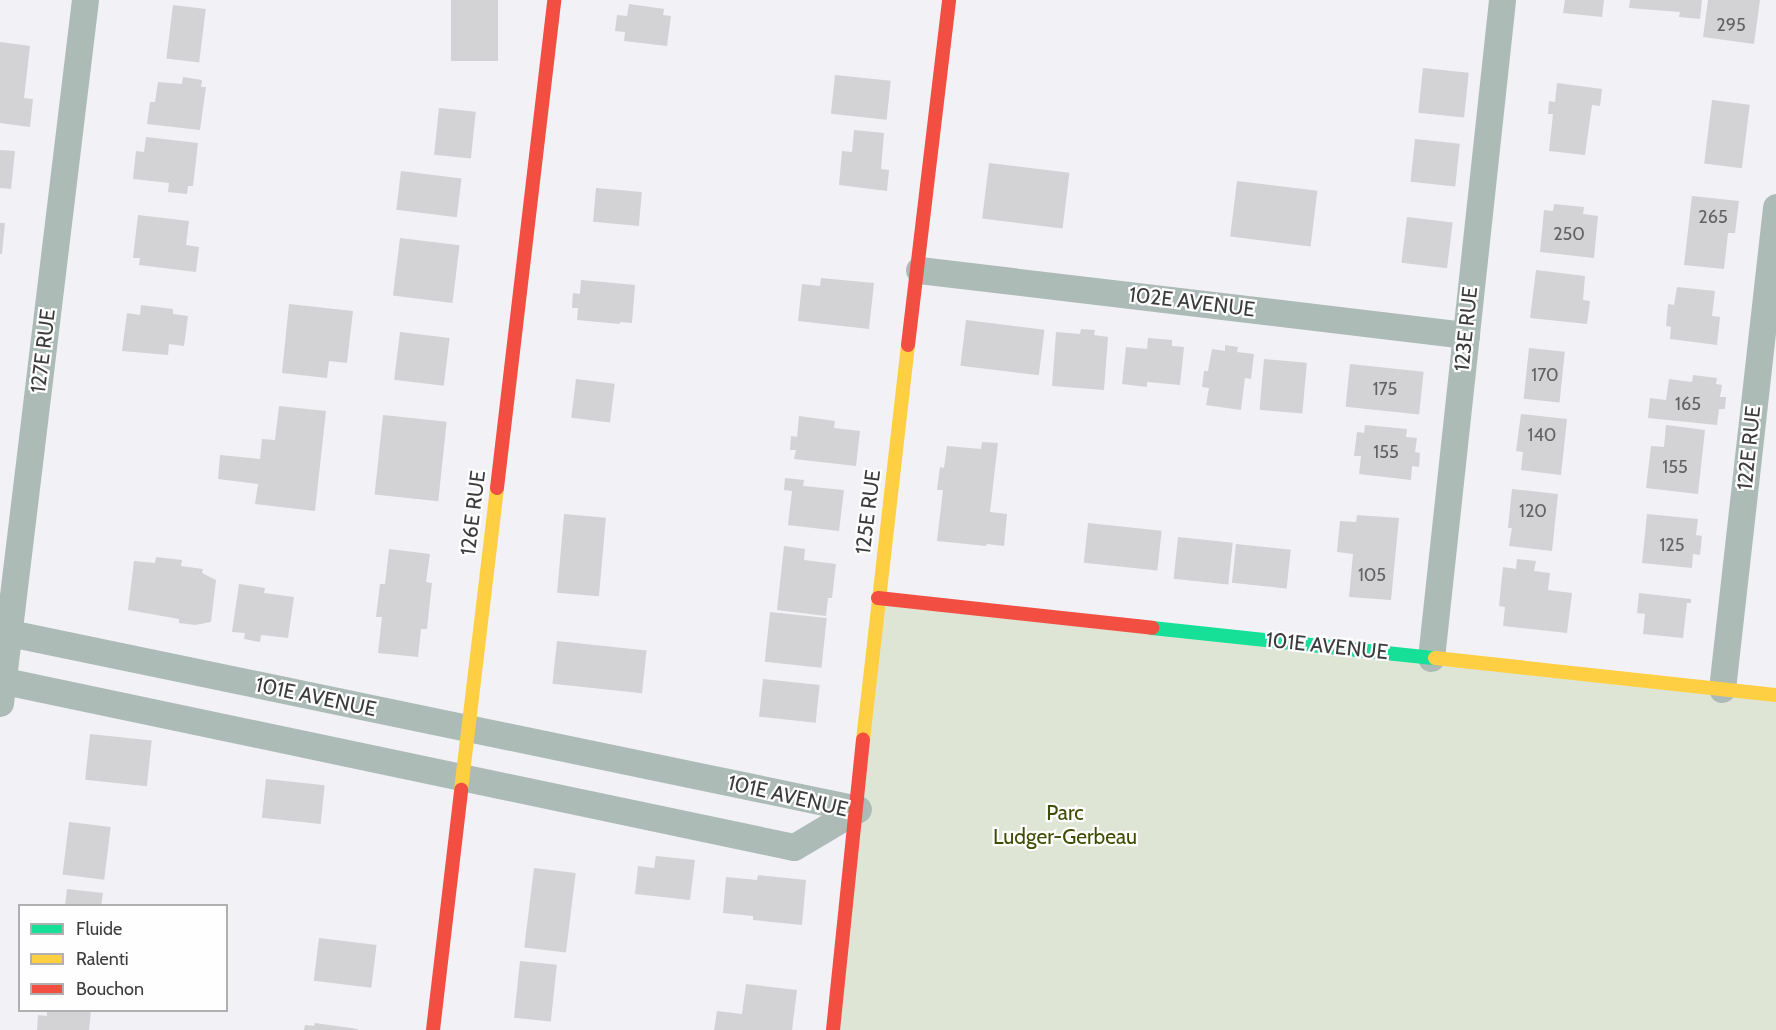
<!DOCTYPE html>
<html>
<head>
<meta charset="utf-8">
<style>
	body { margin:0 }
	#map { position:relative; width:1776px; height:1030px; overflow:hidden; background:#f2f1f5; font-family:Cabin,sans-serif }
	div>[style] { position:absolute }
	.green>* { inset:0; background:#dfe5d4 }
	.building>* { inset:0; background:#d3d3d6; transform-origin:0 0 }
	.street>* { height:27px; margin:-13.5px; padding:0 13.5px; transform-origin:13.5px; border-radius:13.5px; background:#adbbb7 }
	.fast>* { height:14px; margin:-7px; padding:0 7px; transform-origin:7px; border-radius:7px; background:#16e098 }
	.slow>* { height:14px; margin:-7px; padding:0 7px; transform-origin:7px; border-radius:7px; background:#ffcf43 }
	.jam>* { height:14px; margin:-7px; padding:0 7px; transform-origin:7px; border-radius:7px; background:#f24e42 }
	span { translate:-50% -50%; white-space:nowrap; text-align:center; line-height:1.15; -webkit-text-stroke:4.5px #fefefe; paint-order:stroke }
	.number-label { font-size:18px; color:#626264 }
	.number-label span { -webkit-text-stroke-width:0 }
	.street-label { font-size:21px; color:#3c3c3e }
	.park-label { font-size:21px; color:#3f4d04 }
	.legend { position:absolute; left:18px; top:904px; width:210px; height:108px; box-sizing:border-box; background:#fefefe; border:2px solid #b0b0b1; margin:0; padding:8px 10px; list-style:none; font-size:18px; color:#3c3c3e }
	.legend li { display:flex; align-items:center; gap:12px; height:30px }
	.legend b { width:30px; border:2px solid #b0b0b1 }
</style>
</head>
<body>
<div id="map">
	<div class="green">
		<div style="clip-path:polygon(878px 598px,1776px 695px,1776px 1030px,833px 1030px)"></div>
	</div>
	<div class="building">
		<div style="left:451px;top:0;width:47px;height:61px"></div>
		<div style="clip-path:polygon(1565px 0,1604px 0,1602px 17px,1563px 13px)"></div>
		<div style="clip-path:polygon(1630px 0,1702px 0,1700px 19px,1679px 17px,1680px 12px,1629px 8px)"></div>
		<div style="clip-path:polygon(1708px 0,1760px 0,1754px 44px,1703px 37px)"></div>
		<div style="clip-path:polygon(629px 4px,664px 9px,663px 15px,671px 16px,667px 46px,624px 41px,625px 32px,615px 31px,617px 15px,627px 16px)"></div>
		<div style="left:173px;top:5px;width:33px;height:54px;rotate:7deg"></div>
		<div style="clip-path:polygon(0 42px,30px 46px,24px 98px,33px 99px,30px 127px,0 123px)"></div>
		<div style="left:1423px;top:68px;width:46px;height:45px;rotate:6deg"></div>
		<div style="left:835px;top:75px;width:56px;height:39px;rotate:6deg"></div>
		<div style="clip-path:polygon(183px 77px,202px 80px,201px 87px,206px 87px,200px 130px,147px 124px,150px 102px,155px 102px,158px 82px,182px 84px)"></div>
		<div style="clip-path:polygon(1557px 83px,1602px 89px,1600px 106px,1592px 105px,1585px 155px,1549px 151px,1553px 114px,1548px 114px,1549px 101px,1555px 102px)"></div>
		<div style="left:1712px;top:100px;width:38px;height:64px;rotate:7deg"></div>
		<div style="left:439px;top:108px;width:37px;height:47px;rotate:6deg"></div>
		<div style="clip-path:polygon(854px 130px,884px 133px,881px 169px,889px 170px,887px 191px,839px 185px,842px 151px,852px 152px)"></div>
		<div style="clip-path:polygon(146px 137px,198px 143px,193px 186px,188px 186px,187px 194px,168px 192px,169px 183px,133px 179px,136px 151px,144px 152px)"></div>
		<div style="left:1415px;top:139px;width:45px;height:43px;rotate:6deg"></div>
		<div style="clip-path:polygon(0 150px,15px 151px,11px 189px,0 188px)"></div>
		<div style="left:989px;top:163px;width:81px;height:56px;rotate:7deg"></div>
		<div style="left:401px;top:171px;width:61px;height:39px;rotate:7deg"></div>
		<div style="left:1237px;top:181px;width:81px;height:56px;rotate:7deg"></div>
		<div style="left:596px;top:188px;width:46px;height:34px;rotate:5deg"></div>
		<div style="clip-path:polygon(1692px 196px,1739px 201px,1735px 233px,1728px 233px,1724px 269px,1684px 265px)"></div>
		<div style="clip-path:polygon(1554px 204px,1584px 207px,1583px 214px,1598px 216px,1594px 258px,1540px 252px,1544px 210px,1553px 211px)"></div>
		<div style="clip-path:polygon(138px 215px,189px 221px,186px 245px,199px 247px,196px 272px,139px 265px,140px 258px,133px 258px)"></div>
		<div style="left:1407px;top:217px;width:46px;height:46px;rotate:7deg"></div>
		<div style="clip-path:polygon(0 223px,5px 223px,2px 254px,0 254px)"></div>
		<div style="left:400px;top:238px;width:60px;height:58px;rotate:7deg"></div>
		<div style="clip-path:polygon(1536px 270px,1585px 276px,1583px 300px,1590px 301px,1587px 324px,1530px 318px)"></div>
		<div style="clip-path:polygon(821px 278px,874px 283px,869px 329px,798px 321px,802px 284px,820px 286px)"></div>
		<div style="clip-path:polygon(581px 280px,635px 285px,632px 323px,620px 322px,620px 324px,577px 320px,578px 308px,572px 308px,573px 293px,580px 294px)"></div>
		<div style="clip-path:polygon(1677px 287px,1715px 291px,1712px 316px,1720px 317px,1717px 345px,1670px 339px,1671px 327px,1666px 326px,1668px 304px,1674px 305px)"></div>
		<div style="clip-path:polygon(289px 304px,353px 311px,347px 363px,329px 361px,327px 378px,282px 373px)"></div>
		<div style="clip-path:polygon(141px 305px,173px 309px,173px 314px,188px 316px,184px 346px,169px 344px,168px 355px,122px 351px,127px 313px,140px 315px)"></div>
		<div style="left:966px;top:320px;width:79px;height:46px;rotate:7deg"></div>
		<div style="clip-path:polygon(1081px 329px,1095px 330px,1094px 335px,1108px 337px,1104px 390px,1052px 386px,1056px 332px,1080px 334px)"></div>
		<div style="left:400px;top:332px;width:50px;height:48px;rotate:7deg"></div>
		<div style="clip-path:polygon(1148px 338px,1172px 340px,1172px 346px,1184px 347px,1180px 385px,1147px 382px,1147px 387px,1122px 384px,1126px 347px,1147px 349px)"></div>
		<div style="clip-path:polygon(1225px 345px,1238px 347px,1237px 352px,1254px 354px,1251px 379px,1245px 378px,1241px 410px,1206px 405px,1209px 388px,1202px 387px,1204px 371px,1208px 371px,1212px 349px,1225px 351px)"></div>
		<div style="left:1529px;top:348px;width:36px;height:51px;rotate:6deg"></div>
		<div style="left:1264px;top:359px;width:43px;height:51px;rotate:5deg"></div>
		<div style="left:1350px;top:364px;width:74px;height:43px;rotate:6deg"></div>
		<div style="clip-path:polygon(1693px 375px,1717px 378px,1716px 384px,1722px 385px,1720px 397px,1726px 397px,1725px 409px,1719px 409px,1717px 425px,1648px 418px,1650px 398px,1666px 400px,1669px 379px,1692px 382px)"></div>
		<div style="left:576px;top:379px;width:39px;height:39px;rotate:7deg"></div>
		<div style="clip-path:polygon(279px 406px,326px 411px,315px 511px,255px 504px,258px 484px,218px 479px,220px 455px,260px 459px,262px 439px,275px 440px)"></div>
		<div style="clip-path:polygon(1521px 414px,1567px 419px,1561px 475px,1521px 470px,1523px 452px,1516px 451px)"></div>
		<div style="left:383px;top:415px;width:64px;height:80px;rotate:6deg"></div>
		<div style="clip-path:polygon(799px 416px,835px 421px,834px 428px,860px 431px,856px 466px,794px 459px,796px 450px,790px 450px,791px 436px,797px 437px)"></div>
		<div style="clip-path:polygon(1365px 425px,1407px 429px,1406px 437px,1417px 438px,1415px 452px,1420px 453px,1419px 467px,1412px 466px,1411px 480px,1359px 474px,1361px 456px,1354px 456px,1357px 432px,1364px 433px)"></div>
		<div style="clip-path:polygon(1666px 425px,1705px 430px,1698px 494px,1646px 488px,1651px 446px,1664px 447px)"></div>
		<div style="clip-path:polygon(982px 442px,998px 443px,990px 512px,1007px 514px,1004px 546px,987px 544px,986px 546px,937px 541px,943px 490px,937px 490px,940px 467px,944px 468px,947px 446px,981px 449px)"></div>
		<div style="clip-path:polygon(785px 478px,804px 480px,803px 486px,844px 490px,839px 531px,788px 525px,792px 491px,784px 490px)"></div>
		<div style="clip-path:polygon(1512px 489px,1558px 494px,1552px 551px,1509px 546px,1512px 528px,1508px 528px)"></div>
		<div style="left:564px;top:514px;width:42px;height:79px;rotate:5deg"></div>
		<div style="clip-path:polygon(1647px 514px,1698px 519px,1696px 535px,1702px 536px,1700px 555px,1693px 554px,1692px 568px,1642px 563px)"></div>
		<div style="clip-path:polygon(1357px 515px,1399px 518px,1391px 600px,1349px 597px,1353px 554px,1337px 552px,1340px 521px,1356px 522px)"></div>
		<div style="left:1088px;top:523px;width:74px;height:40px;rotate:6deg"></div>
		<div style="left:1178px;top:537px;width:55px;height:42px;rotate:6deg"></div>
		<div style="left:1236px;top:544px;width:55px;height:39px;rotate:6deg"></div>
		<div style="clip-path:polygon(784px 546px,805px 549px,804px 560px,836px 564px,832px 598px,828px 598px,826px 616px,777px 610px)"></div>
		<div style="clip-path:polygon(389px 549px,430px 554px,426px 582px,432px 583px,427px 629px,421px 629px,418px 657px,378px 653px,382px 617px,376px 617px,380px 584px,385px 584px)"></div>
		<div style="clip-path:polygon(156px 557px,182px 560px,181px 566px,203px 569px,202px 573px,216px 580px,211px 622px,195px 625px,179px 623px,179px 619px,128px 610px,134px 561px,155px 563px)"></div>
		<div style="clip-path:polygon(1517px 559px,1536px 561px,1534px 571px,1550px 573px,1548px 590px,1572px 593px,1567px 633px,1503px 626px,1505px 607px,1499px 606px,1503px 567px,1516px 569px)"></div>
		<div style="clip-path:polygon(239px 584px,265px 588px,264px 593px,294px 597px,288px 638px,261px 635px,260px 642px,244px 639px,245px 633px,232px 632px)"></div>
		<div style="clip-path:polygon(1639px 593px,1691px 599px,1691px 603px,1687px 603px,1683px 638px,1643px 634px,1645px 614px,1637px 613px)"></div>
		<div style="left:770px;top:612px;width:57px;height:50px;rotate:6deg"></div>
		<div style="left:557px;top:641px;width:90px;height:43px;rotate:6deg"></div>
		<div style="left:763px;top:679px;width:57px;height:38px;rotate:6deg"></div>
		<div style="left:90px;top:734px;width:62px;height:46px;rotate:6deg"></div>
		<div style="left:266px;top:779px;width:59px;height:39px;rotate:6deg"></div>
		<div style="left:69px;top:822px;width:42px;height:53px;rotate:7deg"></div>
		<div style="clip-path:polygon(656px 856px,695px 860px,690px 900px,635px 894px,638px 866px,654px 868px)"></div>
		<div style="left:534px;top:868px;width:42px;height:80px;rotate:7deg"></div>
		<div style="clip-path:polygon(758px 875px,806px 880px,802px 925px,753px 920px,753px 916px,723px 913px,726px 877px,757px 880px)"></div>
		<div style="clip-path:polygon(67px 889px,103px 893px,101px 906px,65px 906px)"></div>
		<div style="left:319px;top:938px;width:58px;height:43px;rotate:7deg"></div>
		<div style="left:520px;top:961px;width:37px;height:57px;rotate:6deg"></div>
		<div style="clip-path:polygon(746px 984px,797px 990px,792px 1030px,714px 1030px,717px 1011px,742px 1014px)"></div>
		<div style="clip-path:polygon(47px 1010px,91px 1010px,89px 1030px,37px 1030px,38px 1015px,47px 1016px)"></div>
		<div style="clip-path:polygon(315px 1023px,358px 1029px,358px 1030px,304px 1030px,305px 1025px,314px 1026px)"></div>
	</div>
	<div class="street">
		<div style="left:919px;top:270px;width:551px;rotate:6.78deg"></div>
		<div style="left:0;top:631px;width:876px;rotate:11.72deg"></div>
		<div style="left:1431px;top:658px;width:662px;rotate:-83.84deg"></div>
		<div style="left:0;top:680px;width:811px;rotate:11.88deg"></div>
		<div style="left:794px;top:847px;width:74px;rotate:-30.7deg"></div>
		<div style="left:1722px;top:689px;width:485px;rotate:-83.6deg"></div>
		<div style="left:0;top:703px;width:708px;rotate:-83.11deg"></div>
	</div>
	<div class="fast">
		<div style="left:1152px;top:628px;width:285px;rotate:6.1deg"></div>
	</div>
	<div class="slow">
		<div style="left:1435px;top:658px;width:343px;rotate:6.2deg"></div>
		<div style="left:863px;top:740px;width:398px;rotate:-83.5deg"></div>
		<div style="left:461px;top:790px;width:304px;rotate:-83.2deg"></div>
	</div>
	<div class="jam">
		<div style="left:908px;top:345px;width:347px;rotate:-83.2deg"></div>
		<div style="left:497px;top:488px;width:491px;rotate:-83.3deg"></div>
		<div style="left:878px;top:598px;width:276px;rotate:6.2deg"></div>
		<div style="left:433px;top:1030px;width:242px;rotate:-83.3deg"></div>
		<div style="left:833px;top:1030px;width:292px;rotate:-84.1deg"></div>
	</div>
	<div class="number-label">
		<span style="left:1731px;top:25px">295</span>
		<span style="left:1713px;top:217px">265</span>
		<span style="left:1569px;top:234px">250</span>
		<span style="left:1545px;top:375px">170</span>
		<span style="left:1385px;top:389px">175</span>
		<span style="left:1688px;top:404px">165</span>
		<span style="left:1542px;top:435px">140</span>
		<span style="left:1386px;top:452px">155</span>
		<span style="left:1675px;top:467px">155</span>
		<span style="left:1533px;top:511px">120</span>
		<span style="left:1672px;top:545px">125</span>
		<span style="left:1372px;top:575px">105</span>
	</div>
	<div class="street-label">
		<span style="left:1192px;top:302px;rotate:7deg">102E AVENUE</span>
		<span style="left:1466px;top:329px;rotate:-84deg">123E RUE</span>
		<span style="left:43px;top:351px;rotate:-83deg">127E RUE</span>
		<span style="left:1749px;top:448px;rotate:-84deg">122E RUE</span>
		<span style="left:868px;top:512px;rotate:-83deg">125E RUE</span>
		<span style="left:473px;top:513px;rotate:-83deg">126E RUE</span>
		<span style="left:1327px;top:646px;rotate:6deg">101E AVENUE</span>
		<span style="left:316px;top:697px;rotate:12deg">101E AVENUE</span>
		<span style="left:788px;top:796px;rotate:13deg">101E AVENUE</span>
	</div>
	<div class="park-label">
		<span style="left:1065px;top:825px">Parc<br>Ludger-Gerbeau</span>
	</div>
	<ul class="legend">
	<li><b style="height:8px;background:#16e098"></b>Fluide</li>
	<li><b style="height:8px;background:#ffcf43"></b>Ralenti</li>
	<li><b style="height:8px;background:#f24e42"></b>Bouchon</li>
	</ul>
</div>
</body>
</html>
